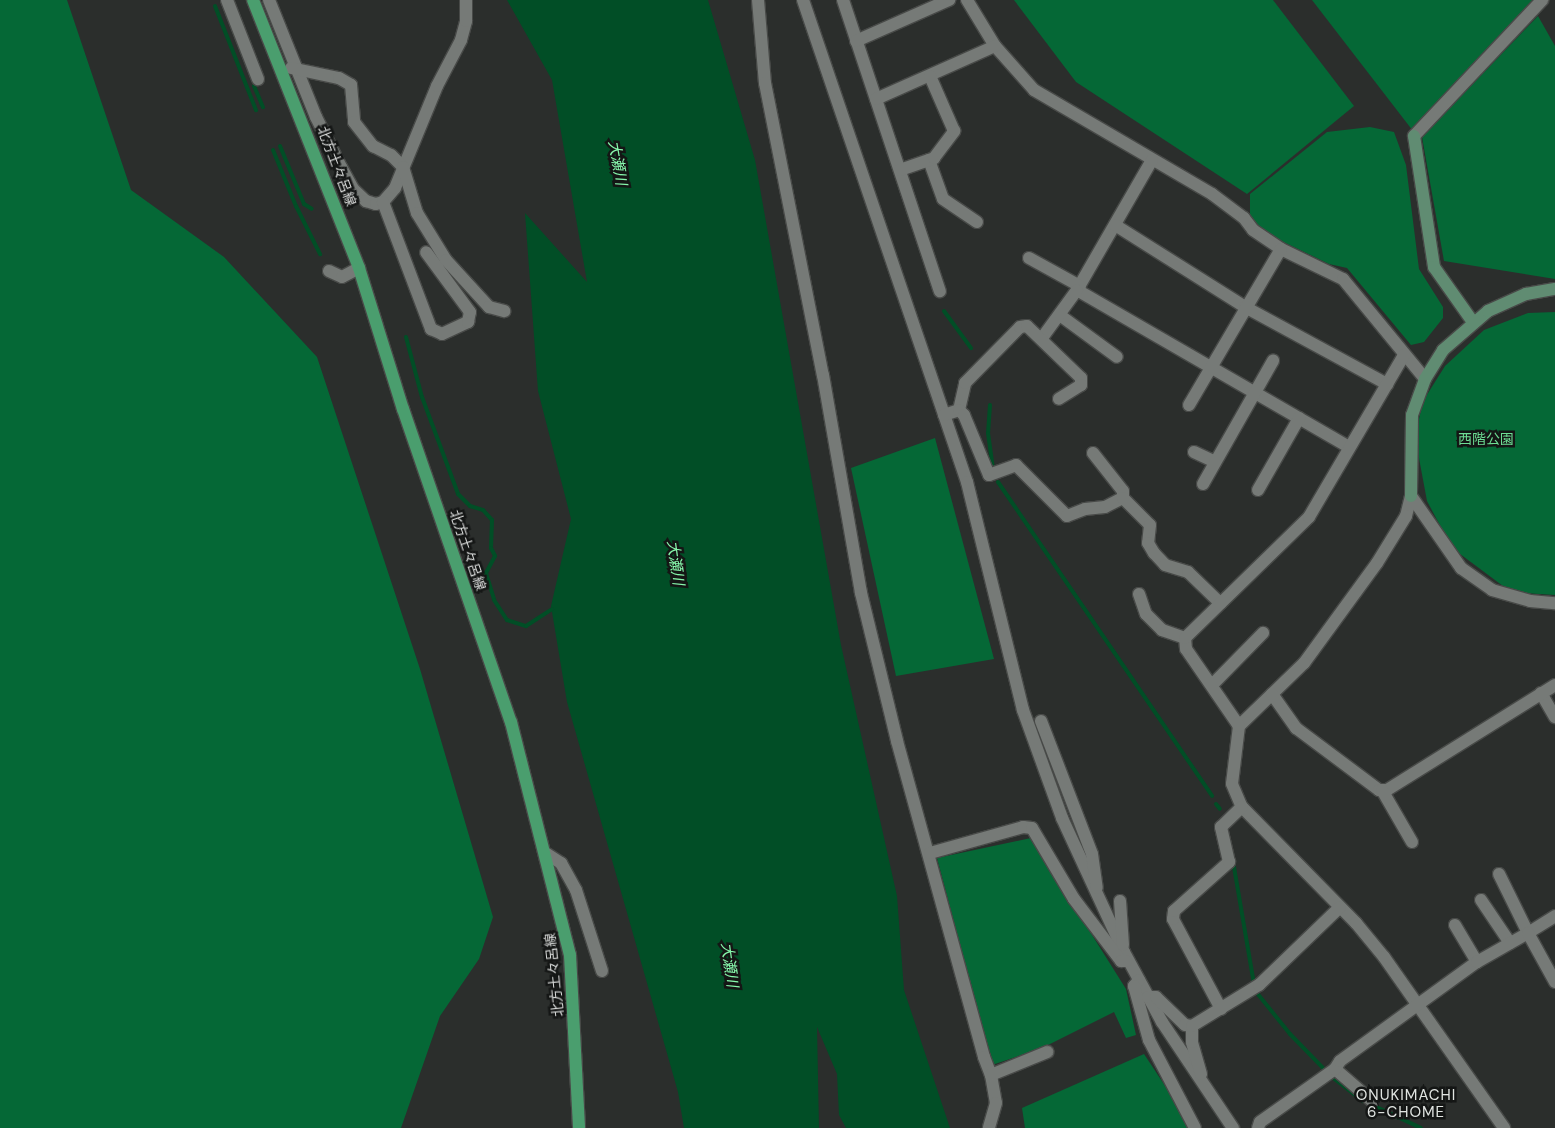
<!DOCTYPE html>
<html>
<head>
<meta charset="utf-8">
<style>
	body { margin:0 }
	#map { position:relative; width:1555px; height:1128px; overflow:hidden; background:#2b2e2c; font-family:"DM Sans","Noto Sans JP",sans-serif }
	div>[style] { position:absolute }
	.green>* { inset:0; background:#056836 }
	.water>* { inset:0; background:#014e26 }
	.stream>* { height:4px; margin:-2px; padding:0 2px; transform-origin:2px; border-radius:2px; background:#014e26 }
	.roads { filter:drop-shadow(1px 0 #484a48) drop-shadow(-1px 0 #484a48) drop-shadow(0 1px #484a48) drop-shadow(0 -1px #484a48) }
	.street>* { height:12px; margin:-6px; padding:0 6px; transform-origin:6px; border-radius:6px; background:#767a77 }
	.secondary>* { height:12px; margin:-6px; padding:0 6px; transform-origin:6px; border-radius:6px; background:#608c72 }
	.primary>* { height:12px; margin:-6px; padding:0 6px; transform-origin:6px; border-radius:6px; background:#4a9e6e }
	span { translate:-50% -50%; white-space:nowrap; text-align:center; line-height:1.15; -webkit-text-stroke:5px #141615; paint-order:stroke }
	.street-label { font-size:14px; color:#dbdddc }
	.park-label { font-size:14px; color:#6dde94 }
	.water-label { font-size:15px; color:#87f8ac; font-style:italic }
	.neighbourhood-label { font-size:15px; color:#e1e5e2; letter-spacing:1px }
</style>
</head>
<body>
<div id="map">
	<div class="green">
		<div style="clip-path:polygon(0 0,67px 0,131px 190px,224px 257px,317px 357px,420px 669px,493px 917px,479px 959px,440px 1016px,401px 1128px,0 1128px)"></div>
		<div style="clip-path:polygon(1014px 0,1273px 0,1354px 106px,1247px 194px,1076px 82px)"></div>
		<div style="clip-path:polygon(1312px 0,1533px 0,1413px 131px)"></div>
		<div style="clip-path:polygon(1538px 16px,1555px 46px,1555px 279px,1444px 261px,1422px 137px)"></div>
		<div style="clip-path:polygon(1370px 127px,1394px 132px,1406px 165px,1419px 269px,1443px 307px,1443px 318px,1424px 342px,1411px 345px,1347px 268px,1329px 264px,1265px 233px,1250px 219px,1250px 194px,1327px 132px)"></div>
		<div style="clip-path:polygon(1555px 312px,1555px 595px,1511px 592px,1452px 548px,1427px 501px,1415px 437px,1423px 401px,1445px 366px,1484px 330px,1528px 313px)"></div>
		<div style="clip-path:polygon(935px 438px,994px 659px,896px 676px,851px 468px)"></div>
		<div style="clip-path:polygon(1031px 838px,1126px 989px,1136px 1035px,1126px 1038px,1114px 1012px,1042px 1048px,992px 1065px,937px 858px)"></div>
		<div style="clip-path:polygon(1144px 1054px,1193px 1128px,1025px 1128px,1022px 1108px)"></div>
	</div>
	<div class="water">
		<div style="clip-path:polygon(507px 0,708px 0,755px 160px,841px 645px,897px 896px,904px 990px,950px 1128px,846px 1128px,839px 1115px,837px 1074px,817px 1027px,819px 1128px,684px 1128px,678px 1092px,567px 702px,551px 606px,571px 519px,538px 391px,525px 213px,587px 282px,552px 80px)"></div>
	</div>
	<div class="stream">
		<div style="left:215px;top:6px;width:112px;rotate:68.5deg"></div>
		<div style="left:254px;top:86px;width:23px;rotate:67deg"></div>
		<div style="left:280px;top:146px;width:63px;rotate:67.5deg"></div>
		<div style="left:304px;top:204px;width:9px;rotate:32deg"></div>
		<div style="left:273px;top:150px;width:61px;rotate:67.7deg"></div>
		<div style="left:296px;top:206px;width:54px;rotate:63.4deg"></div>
		<div style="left:944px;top:311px;width:46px;rotate:53.9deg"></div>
		<div style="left:406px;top:337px;width:62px;rotate:75.1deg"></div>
		<div style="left:422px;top:397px;width:103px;rotate:69.6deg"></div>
		<div style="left:458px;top:494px;width:17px;rotate:45deg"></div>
		<div style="left:470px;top:506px;width:14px;rotate:17deg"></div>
		<div style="left:483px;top:510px;width:13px;rotate:48deg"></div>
		<div style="left:492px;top:520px;width:28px;rotate:92deg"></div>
		<div style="left:491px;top:548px;width:9px;rotate:63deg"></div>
		<div style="left:495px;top:556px;width:19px;rotate:118deg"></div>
		<div style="left:486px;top:573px;width:28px;rotate:73deg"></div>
		<div style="left:494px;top:600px;width:24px;rotate:57deg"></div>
		<div style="left:507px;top:620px;width:20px;rotate:18deg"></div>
		<div style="left:526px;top:626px;width:31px;rotate:-33deg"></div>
		<div style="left:990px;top:405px;width:28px;rotate:94deg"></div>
		<div style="left:988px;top:433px;width:34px;rotate:82deg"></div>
		<div style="left:998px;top:482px;width:380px;rotate:55.7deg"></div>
		<div style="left:1216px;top:804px;width:6px;rotate:51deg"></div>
		<div style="left:1234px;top:867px;width:119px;rotate:80.3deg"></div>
		<div style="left:1257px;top:993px;width:53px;rotate:51.2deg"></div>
		<div style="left:1290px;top:1034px;width:50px;rotate:45.8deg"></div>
		<div style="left:1332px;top:1077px;width:39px;rotate:38deg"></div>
		<div style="left:1370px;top:1104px;width:56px;rotate:25.2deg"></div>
	</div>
	<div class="roads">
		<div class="street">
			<div style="left:227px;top:0;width:85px;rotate:68.6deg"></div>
			<div style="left:269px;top:0;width:126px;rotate:68.1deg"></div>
			<div style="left:316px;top:117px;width:56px;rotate:63.4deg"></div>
			<div style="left:341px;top:167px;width:25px;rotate:61deg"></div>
			<div style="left:353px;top:189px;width:18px;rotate:43deg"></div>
			<div style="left:366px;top:201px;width:10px;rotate:17deg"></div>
			<div style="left:376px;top:204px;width:7px;rotate:-16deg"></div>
			<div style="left:383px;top:202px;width:18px;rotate:-49deg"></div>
			<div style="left:395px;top:188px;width:110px;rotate:-67.6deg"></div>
			<div style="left:437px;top:86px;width:52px;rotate:-62.4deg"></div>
			<div style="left:461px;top:40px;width:20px;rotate:-75deg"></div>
			<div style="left:466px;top:21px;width:21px;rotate:-90deg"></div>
			<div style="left:758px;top:0;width:83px;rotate:85.2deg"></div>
			<div style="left:765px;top:83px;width:298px;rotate:78.8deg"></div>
			<div style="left:823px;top:375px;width:221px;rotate:80.1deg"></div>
			<div style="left:861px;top:593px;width:152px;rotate:76.3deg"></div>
			<div style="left:897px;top:741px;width:328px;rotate:74.6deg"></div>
			<div style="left:984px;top:1057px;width:19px;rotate:69deg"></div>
			<div style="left:991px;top:1075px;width:28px;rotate:80deg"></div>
			<div style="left:996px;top:1103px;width:26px;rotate:106deg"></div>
			<div style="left:803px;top:0;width:509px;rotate:71.21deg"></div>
			<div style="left:967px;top:482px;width:235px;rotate:76.2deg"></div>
			<div style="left:1023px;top:710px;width:115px;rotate:70.1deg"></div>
			<div style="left:1062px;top:818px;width:148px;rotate:65.2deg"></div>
			<div style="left:1124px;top:952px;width:80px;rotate:61.5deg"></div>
			<div style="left:1162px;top:1022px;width:128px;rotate:56.2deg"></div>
			<div style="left:843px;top:0;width:307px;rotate:71.6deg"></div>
			<div style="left:967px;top:0;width:54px;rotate:58.7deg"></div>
			<div style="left:995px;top:46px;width:59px;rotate:48.4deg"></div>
			<div style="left:1034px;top:90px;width:206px;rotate:30.3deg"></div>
			<div style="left:1212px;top:194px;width:40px;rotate:37deg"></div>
			<div style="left:1244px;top:218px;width:15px;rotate:53deg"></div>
			<div style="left:1253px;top:230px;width:34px;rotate:34deg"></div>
			<div style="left:1281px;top:249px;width:69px;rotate:25.8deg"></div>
			<div style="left:1343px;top:279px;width:129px;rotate:50.6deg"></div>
			<div style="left:856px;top:41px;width:102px;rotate:-23.8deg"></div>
			<div style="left:291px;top:68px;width:49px;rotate:11.8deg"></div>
			<div style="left:339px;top:78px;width:14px;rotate:30deg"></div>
			<div style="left:351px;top:85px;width:37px;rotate:85deg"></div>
			<div style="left:354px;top:122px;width:31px;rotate:52deg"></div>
			<div style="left:373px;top:146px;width:20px;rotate:27deg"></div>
			<div style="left:391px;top:155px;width:17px;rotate:45deg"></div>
			<div style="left:403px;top:167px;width:48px;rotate:73.1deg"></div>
			<div style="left:417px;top:213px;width:55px;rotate:58.3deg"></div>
			<div style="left:446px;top:260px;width:64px;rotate:47.5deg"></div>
			<div style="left:489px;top:307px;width:16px;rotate:15deg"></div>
			<div style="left:876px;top:99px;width:130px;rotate:-24deg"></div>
			<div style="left:1414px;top:136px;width:187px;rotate:-46.7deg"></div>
			<div style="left:929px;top:160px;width:41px;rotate:70.3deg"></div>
			<div style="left:943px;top:199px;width:41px;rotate:34.1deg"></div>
			<div style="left:1152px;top:160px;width:150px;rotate:120deg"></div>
			<div style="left:1077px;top:290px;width:314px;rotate:30deg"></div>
			<div style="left:900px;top:170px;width:36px;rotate:-19deg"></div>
			<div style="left:934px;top:158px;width:34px;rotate:-53deg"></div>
			<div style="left:954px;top:131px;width:60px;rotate:-113.6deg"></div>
			<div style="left:383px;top:202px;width:136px;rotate:69.3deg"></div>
			<div style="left:431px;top:329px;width:12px;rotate:24deg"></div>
			<div style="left:442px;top:334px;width:29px;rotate:-25deg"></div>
			<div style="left:468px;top:322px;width:10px;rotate:-79deg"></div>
			<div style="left:470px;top:312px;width:74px;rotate:-126.3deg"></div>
			<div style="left:1115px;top:225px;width:154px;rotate:32.2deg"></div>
			<div style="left:1245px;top:307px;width:162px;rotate:28.5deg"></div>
			<div style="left:1029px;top:258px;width:58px;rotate:28.8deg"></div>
			<div style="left:329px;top:271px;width:14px;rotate:25deg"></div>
			<div style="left:342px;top:277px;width:19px;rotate:-28deg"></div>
			<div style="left:1061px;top:316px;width:69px;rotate:36.2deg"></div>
			<div style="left:1042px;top:338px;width:59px;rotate:-53.9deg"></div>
			<div style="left:1189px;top:405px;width:181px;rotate:-59.5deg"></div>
			<div style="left:959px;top:410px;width:28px;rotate:-77deg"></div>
			<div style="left:965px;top:383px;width:78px;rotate:-45.5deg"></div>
			<div style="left:1020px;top:327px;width:7px;rotate:-8deg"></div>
			<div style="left:1027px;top:326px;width:75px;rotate:43.9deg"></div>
			<div style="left:1081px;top:378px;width:7px;rotate:90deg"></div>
			<div style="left:1081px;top:385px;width:26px;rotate:148deg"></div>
			<div style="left:944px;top:415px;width:16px;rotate:-18deg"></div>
			<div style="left:959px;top:410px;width:7px;rotate:45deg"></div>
			<div style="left:964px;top:415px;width:65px;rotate:67.4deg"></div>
			<div style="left:989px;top:475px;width:29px;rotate:-20deg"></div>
			<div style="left:1016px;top:465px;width:72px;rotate:45deg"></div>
			<div style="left:1067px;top:516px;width:19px;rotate:-21deg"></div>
			<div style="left:1085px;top:509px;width:20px;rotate:-6deg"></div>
			<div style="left:1105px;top:507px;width:20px;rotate:-27deg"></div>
			<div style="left:1194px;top:452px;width:23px;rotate:25deg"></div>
			<div style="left:1093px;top:453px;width:48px;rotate:51.7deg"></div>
			<div style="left:1123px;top:491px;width:7px;rotate:90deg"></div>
			<div style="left:1123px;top:498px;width:38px;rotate:45deg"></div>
			<div style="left:1150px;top:525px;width:18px;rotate:96deg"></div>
			<div style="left:1148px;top:543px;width:12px;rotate:59deg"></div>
			<div style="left:1154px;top:553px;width:16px;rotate:47deg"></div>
			<div style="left:1165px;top:565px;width:24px;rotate:17deg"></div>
			<div style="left:1188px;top:572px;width:45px;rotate:44.1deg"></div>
			<div style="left:1203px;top:484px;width:142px;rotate:-60.4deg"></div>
			<div style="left:1258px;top:490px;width:83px;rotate:-60.3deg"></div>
			<div style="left:1411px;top:496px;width:21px;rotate:104deg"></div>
			<div style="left:1406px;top:516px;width:55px;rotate:121.7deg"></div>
			<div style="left:1377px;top:563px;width:124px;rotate:126.1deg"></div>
			<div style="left:1304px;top:663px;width:91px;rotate:135.9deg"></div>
			<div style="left:1239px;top:726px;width:58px;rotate:96.9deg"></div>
			<div style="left:1232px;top:784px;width:25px;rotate:67deg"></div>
			<div style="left:1242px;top:807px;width:163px;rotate:45.5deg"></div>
			<div style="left:1356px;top:923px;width:44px;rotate:50.5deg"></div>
			<div style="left:1384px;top:957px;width:209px;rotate:54.9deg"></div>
			<div style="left:1411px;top:496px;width:88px;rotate:55.2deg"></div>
			<div style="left:1461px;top:568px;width:38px;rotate:35deg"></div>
			<div style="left:1492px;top:590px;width:40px;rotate:16deg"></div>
			<div style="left:1530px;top:601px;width:25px;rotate:5deg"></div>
			<div style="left:1139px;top:594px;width:21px;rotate:71deg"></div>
			<div style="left:1146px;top:614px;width:23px;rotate:45deg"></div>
			<div style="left:1162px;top:630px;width:24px;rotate:19deg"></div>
			<div style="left:1212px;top:685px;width:73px;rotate:-45.6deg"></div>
			<div style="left:1541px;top:693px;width:28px;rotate:60deg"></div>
			<div style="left:1272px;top:694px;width:42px;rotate:54.8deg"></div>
			<div style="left:1296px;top:728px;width:104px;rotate:36.8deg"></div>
			<div style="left:1379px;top:790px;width:8px"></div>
			<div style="left:1387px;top:790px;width:198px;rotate:-32deg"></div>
			<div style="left:1041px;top:721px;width:142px;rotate:69deg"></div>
			<div style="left:1092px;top:854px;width:34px;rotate:82deg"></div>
			<div style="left:1239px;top:726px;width:93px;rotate:-124.5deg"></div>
			<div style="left:1186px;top:649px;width:11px;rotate:-95deg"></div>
			<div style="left:1185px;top:638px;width:173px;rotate:-44.3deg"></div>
			<div style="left:1309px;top:517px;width:188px;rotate:-59.6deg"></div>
			<div style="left:1382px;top:790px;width:60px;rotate:60deg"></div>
			<div style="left:930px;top:853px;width:97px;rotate:-15.6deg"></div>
			<div style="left:1023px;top:827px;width:9px;rotate:6deg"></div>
			<div style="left:1032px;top:828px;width:82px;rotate:59.4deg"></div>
			<div style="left:1074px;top:899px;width:78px;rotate:52.8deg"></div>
			<div style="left:1121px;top:961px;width:5px"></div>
			<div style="left:547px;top:854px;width:17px;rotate:33deg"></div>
			<div style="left:561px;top:863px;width:31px;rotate:61deg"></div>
			<div style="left:576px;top:890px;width:85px;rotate:72.2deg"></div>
			<div style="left:1499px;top:874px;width:66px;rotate:63.8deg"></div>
			<div style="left:1528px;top:933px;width:32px;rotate:-32deg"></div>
			<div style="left:1481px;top:900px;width:52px;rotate:56deg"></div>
			<div style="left:1120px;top:901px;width:44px;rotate:86.1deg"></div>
			<div style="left:1455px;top:925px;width:43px;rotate:59.3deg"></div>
			<div style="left:1139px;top:980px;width:8px;rotate:130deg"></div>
			<div style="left:1134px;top:986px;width:56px;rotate:74.5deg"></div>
			<div style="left:1149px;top:1040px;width:99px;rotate:62.4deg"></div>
			<div style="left:1148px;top:997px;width:8px"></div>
			<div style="left:1156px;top:997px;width:40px;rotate:44deg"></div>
			<div style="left:1185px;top:1025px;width:7px;rotate:8deg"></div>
			<div style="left:1221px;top:1009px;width:102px;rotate:-118.1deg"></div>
			<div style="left:1173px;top:919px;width:8px;rotate:-83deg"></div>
			<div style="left:1174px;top:911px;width:74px;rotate:-41.7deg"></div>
			<div style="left:1229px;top:862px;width:36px;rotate:-103deg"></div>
			<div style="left:1221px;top:827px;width:29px;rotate:-44deg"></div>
			<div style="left:1335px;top:1069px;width:49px;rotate:40.9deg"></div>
			<div style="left:1201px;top:1074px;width:33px;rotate:-106deg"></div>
			<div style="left:1192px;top:1042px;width:16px;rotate:-90deg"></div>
			<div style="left:1192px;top:1026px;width:79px;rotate:-31.5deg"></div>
			<div style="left:1259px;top:985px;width:112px;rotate:-43.9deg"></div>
			<div style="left:991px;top:1075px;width:61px;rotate:-22.3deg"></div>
			<div style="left:1258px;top:1128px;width:6px;rotate:-72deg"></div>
			<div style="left:1260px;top:1122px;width:92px;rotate:-35.2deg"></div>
			<div style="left:1335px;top:1069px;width:9px;rotate:-58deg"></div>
			<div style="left:1340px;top:1061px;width:169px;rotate:-35.9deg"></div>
			<div style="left:1477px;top:962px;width:59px;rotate:-29.6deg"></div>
			<div style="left:1528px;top:933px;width:56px;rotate:61.1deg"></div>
		</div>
		<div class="secondary">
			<div style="left:1414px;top:136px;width:133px;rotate:81.3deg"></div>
			<div style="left:1434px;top:267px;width:67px;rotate:54.7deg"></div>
			<div style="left:1411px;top:496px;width:81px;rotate:-89.3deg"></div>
			<div style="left:1412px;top:415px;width:38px;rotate:-70deg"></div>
			<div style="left:1425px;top:379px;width:34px;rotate:-58deg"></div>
			<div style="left:1443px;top:350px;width:60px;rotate:-40.9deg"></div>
			<div style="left:1488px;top:311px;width:42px;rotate:-24.1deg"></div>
			<div style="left:1526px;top:294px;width:29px;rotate:-10deg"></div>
		</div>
		<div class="primary">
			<div style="left:253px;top:0;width:288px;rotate:68.4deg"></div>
			<div style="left:359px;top:268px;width:148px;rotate:72.7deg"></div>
			<div style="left:403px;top:409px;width:331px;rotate:71deg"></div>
			<div style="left:511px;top:722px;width:240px;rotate:75.8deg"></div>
			<div style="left:570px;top:955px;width:173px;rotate:87deg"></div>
		</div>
	</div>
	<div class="street-label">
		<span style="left:337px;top:166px;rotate:69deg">北方土々呂線</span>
		<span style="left:468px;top:550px;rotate:71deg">北方土々呂線</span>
		<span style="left:554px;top:975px;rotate:-96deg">北方土々呂線</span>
	</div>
	<div class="park-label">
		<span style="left:1486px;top:439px">西階公園</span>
	</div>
	<div class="water-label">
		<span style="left:617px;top:163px;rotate:80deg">大瀬川</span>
		<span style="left:675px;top:563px;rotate:82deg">大瀬川</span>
		<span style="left:729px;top:965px;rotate:82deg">大瀬川</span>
	</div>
	<div class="neighbourhood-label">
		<span style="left:1406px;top:1104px">ONUKIMACHI<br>6-CHOME</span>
	</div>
</div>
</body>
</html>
